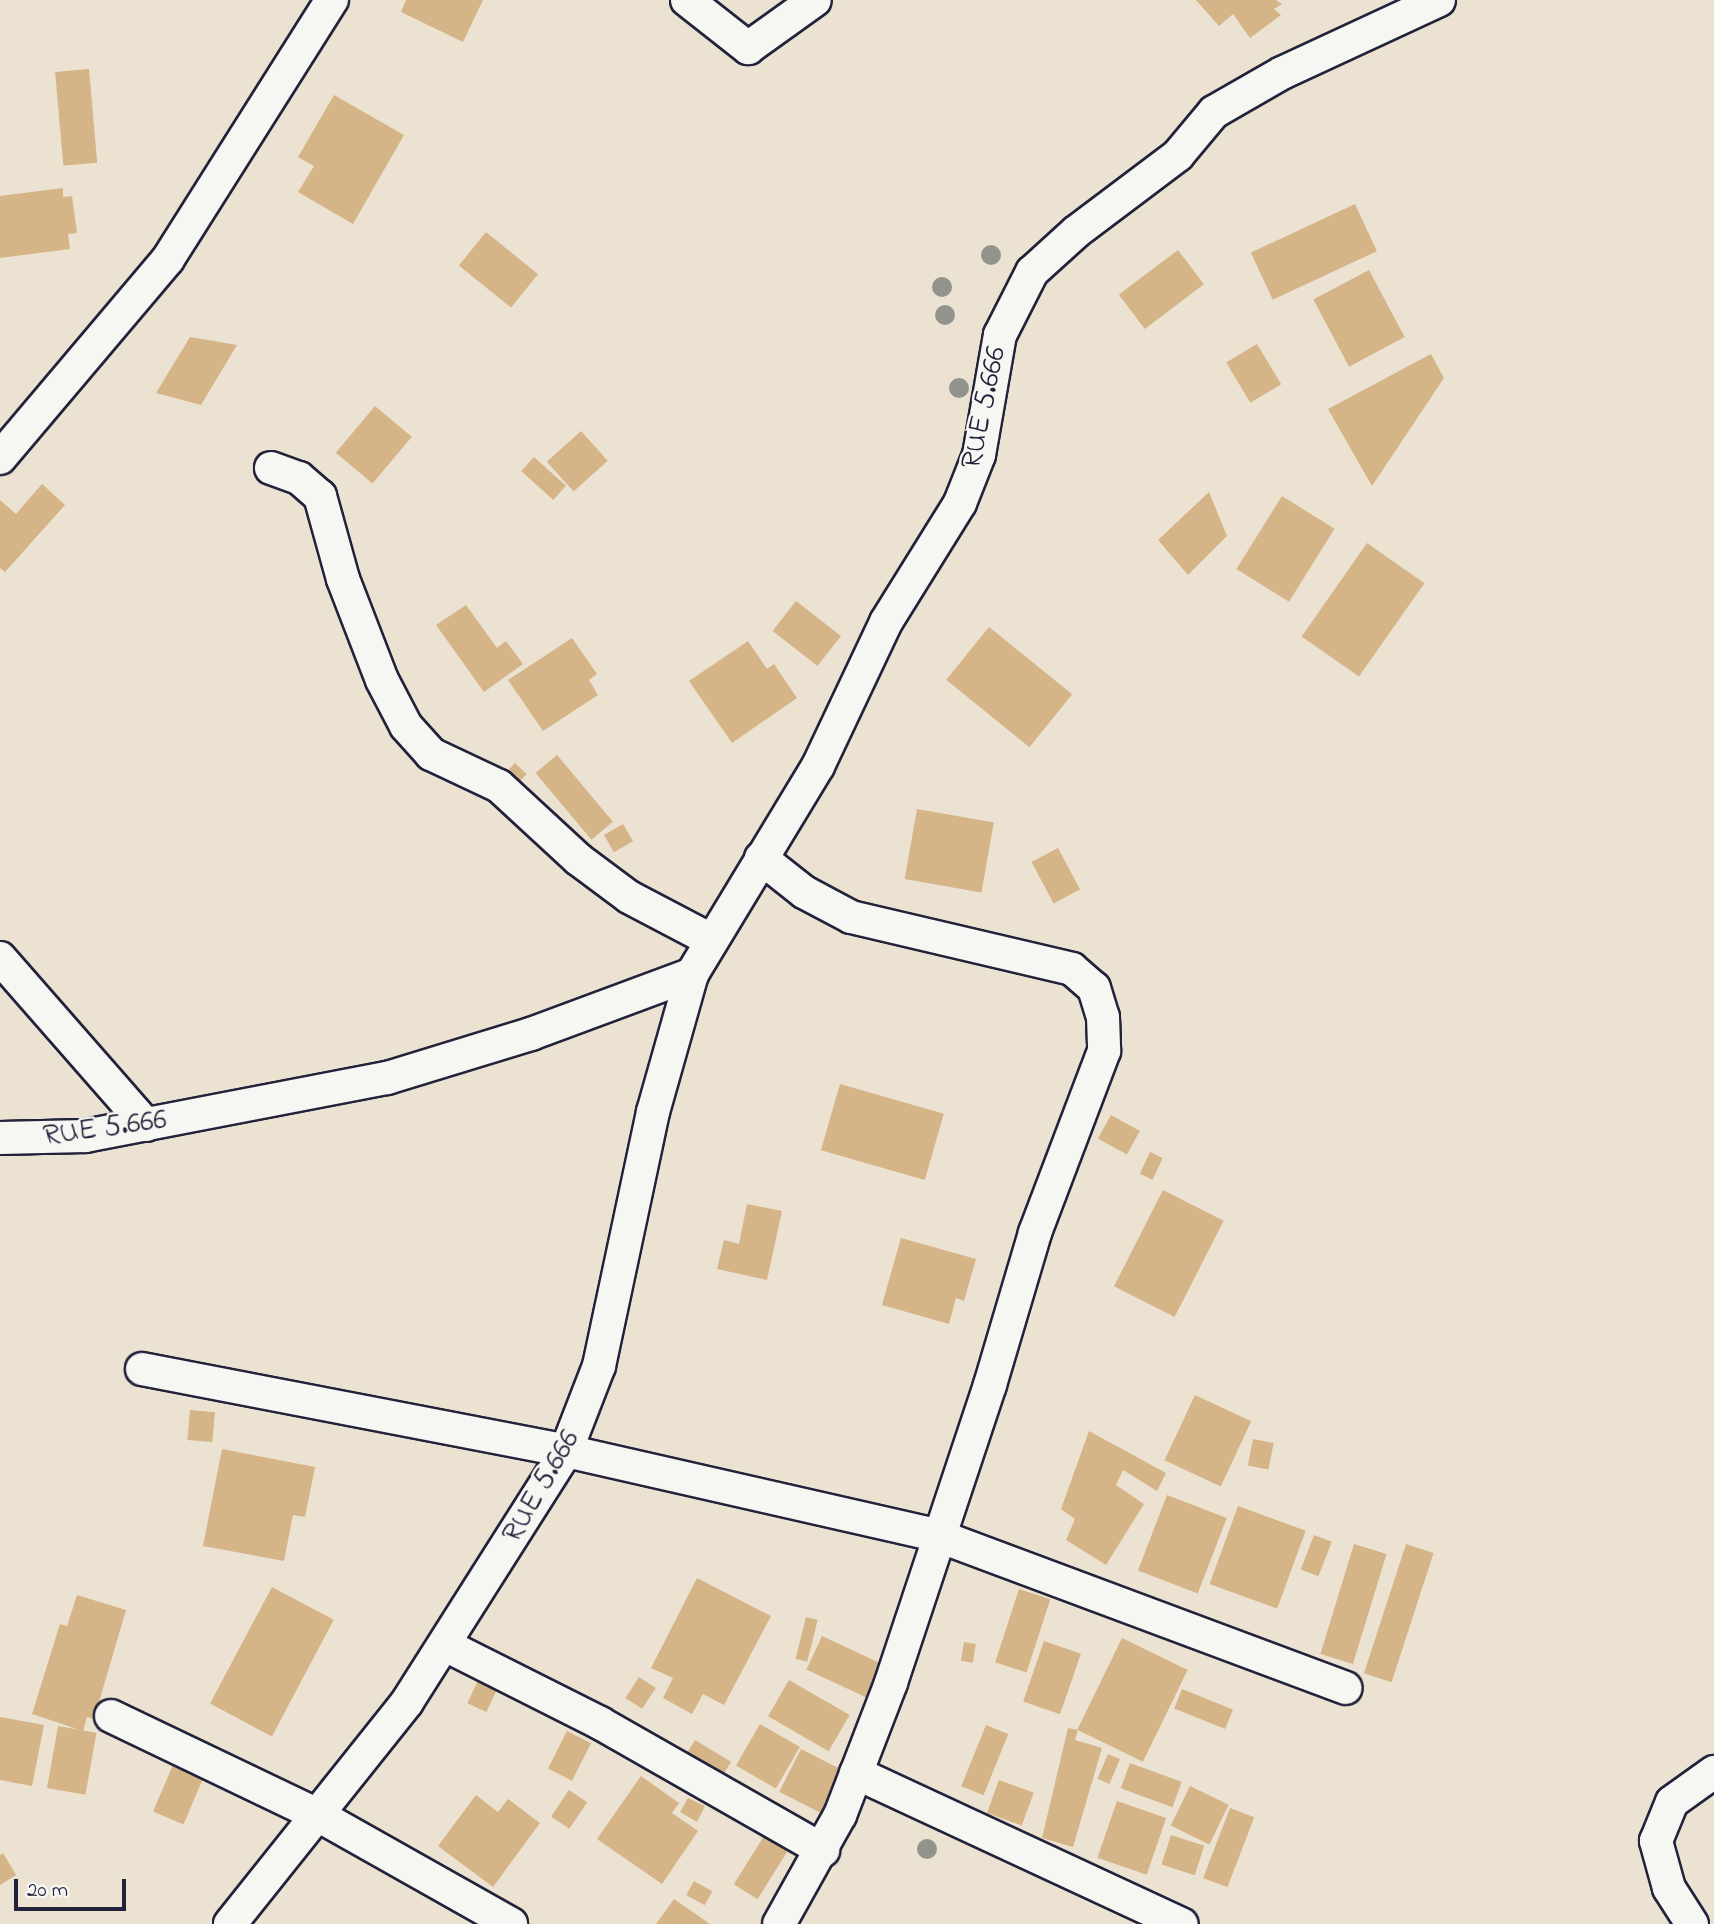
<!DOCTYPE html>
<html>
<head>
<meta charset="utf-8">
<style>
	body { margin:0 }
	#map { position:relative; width:1714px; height:1924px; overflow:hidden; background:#ece2d2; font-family:"Indie Flower",sans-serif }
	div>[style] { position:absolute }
	.building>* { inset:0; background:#d5b488; transform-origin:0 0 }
	.roads { filter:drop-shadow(2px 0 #22223b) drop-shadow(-2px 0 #22223b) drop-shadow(0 2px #22223b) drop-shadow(0 -2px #22223b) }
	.minor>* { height:32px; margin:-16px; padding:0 16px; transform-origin:16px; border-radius:16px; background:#f6f6f2 }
	.trees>* { width:20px; height:20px; margin:-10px; border-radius:50%; background:#93938d }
	span { translate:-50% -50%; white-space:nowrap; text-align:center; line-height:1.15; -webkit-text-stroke:5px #f6f6f2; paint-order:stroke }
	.street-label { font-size:30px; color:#22223b }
	.scale { position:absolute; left:14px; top:1879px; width:112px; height:32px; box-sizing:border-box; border:4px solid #22223b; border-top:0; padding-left:9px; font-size:21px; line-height:24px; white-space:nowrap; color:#22223b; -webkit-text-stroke:5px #f6f6f2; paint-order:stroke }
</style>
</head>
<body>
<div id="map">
	<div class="building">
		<div style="clip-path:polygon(406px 0,483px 0,463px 42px,401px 12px)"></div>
		<div style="clip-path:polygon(1196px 0,1276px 0,1282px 4px,1274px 9px,1281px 15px,1250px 38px,1233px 14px,1219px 26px)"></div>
		<div style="left:89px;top:69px;width:94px;height:34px;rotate:85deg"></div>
		<div style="clip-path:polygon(334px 95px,404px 135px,353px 224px,298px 192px,314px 166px,298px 157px)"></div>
		<div style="clip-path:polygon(63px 188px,63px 197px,72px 196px,77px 233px,68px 234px,70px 249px,0 258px,0 196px)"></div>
		<div style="left:1355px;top:204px;width:52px;height:115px;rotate:65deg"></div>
		<div style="left:486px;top:232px;width:67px;height:43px;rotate:39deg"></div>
		<div style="left:1178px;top:250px;width:43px;height:74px;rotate:53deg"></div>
		<div style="left:1369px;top:270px;width:76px;height:63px;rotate:62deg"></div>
		<div style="clip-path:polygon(190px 337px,237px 345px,201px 405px,156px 393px)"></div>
		<div style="left:1257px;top:344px;width:47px;height:36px;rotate:59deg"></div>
		<div style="clip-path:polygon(1431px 354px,1444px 378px,1372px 486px,1328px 409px)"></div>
		<div style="left:375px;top:406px;width:48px;height:61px;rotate:40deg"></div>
		<div style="left:581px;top:431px;width:40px;height:46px;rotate:48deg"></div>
		<div style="left:534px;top:457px;width:43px;height:19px;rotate:42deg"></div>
		<div style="clip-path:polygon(42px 484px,65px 505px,5px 572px,0 568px,0 500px,16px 514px)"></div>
		<div style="clip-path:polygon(1209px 492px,1227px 536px,1188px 575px,1158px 540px)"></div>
		<div style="left:1282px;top:496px;width:62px;height:86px;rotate:32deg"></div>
		<div style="left:1367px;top:543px;width:70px;height:114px;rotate:35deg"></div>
		<div style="left:796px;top:601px;width:57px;height:38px;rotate:38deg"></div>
		<div style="clip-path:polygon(466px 605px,497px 648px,506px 641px,523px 664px,484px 692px,436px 625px)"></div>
		<div style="left:989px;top:627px;width:107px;height:68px;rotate:39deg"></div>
		<div style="clip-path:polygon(572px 638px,597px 674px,589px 680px,598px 695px,543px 731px,508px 680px)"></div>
		<div style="clip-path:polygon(748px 641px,767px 669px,774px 664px,797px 698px,732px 743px,689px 681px)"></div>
		<div style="left:557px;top:755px;width:87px;height:28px;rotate:50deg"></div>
		<div style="left:515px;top:763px;width:16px;height:18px;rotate:43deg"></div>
		<div style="left:917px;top:809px;width:78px;height:71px;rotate:10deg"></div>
		<div style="left:623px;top:824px;width:20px;height:22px;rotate:60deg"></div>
		<div style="left:1058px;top:848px;width:47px;height:30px;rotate:62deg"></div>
		<div style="left:840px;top:1084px;width:108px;height:69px;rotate:16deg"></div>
		<div style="left:1111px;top:1115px;width:33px;height:27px;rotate:29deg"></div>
		<div style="left:1150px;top:1152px;width:14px;height:24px;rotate:25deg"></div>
		<div style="left:1163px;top:1190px;width:68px;height:108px;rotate:27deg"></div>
		<div style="clip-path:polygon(747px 1204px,782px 1211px,767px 1280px,717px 1269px,724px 1240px,739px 1244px)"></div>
		<div style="clip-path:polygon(901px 1238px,976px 1259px,964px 1301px,956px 1298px,949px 1324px,882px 1305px)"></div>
		<div style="left:1195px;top:1395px;width:62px;height:72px;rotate:25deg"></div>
		<div style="left:190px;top:1410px;width:25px;height:30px;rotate:5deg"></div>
		<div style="clip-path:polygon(1089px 1431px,1166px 1473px,1157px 1491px,1123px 1470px,1116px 1485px,1144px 1504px,1106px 1565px,1066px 1540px,1075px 1519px,1061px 1509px)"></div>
		<div style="left:1253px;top:1439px;width:21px;height:27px;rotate:11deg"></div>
		<div style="clip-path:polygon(222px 1449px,315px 1467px,305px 1517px,293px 1515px,284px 1561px,203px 1546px)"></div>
		<div style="left:1167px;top:1495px;width:64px;height:81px;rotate:21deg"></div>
		<div style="left:1238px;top:1506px;width:72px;height:83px;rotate:20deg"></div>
		<div style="left:1314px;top:1535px;width:19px;height:37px;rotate:21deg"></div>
		<div style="left:1354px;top:1544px;width:34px;height:115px;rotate:17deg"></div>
		<div style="left:1406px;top:1544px;width:29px;height:136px;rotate:18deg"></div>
		<div style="clip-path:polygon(697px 1578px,771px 1616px,724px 1705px,703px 1694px,692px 1714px,663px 1698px,673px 1678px,651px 1668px)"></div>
		<div style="left:272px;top:1587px;width:70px;height:132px;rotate:28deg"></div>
		<div style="left:1019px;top:1589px;width:33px;height:77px;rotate:18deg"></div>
		<div style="clip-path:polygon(77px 1595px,126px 1610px,94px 1719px,87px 1717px,83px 1731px,32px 1714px,60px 1624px,67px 1626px)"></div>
		<div style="left:806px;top:1617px;width:12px;height:43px;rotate:14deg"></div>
		<div style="left:822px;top:1636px;width:68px;height:37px;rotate:25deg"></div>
		<div style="left:1122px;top:1638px;width:73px;height:102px;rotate:26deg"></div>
		<div style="left:1044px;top:1641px;width:39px;height:64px;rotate:19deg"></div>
		<div style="left:964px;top:1642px;width:12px;height:19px;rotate:9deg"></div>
		<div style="left:480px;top:1676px;width:21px;height:30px;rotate:25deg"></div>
		<div style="left:639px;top:1677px;width:20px;height:25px;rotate:33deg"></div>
		<div style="left:789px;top:1680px;width:70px;height:42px;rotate:30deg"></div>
		<div style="left:1182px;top:1689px;width:55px;height:21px;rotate:22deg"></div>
		<div style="clip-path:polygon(0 1717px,44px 1725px,32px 1786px,0 1780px)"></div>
		<div style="left:760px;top:1724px;width:46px;height:48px;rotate:30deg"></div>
		<div style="left:986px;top:1725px;width:24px;height:66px;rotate:22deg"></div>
		<div style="left:58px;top:1726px;width:39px;height:63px;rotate:10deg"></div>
		<div style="clip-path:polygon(1068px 1728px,1078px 1730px,1075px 1740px,1102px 1748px,1073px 1847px,1042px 1838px)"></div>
		<div style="left:567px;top:1731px;width:27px;height:42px;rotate:27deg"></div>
		<div style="left:695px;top:1740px;width:42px;height:20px;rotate:31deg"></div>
		<div style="left:801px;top:1749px;width:55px;height:48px;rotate:27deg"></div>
		<div style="left:1108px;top:1754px;width:13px;height:27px;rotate:23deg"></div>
		<div style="left:175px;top:1760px;width:33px;height:56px;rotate:23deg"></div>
		<div style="left:1130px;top:1763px;width:55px;height:27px;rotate:20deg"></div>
		<div style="clip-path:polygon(641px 1776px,679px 1803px,672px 1813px,698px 1831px,662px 1884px,597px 1839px)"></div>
		<div style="left:999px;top:1780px;width:37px;height:35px;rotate:20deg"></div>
		<div style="left:1190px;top:1786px;width:43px;height:44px;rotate:26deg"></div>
		<div style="left:569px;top:1790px;width:22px;height:32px;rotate:34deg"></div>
		<div style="clip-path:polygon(476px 1795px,498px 1812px,508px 1799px,540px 1823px,493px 1887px,438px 1846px)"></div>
		<div style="clip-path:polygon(688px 1798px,705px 1806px,697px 1822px,680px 1812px)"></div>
		<div style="left:1117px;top:1801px;width:52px;height:60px;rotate:19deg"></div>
		<div style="left:1230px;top:1808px;width:26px;height:75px;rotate:21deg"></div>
		<div style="left:1171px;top:1835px;width:35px;height:31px;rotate:18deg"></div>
		<div style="left:764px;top:1836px;width:28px;height:57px;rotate:32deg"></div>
		<div style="clip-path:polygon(3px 1853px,16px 1875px,0 1885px,0 1855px)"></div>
		<div style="left:694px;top:1881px;width:21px;height:16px;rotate:29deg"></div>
		<div style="clip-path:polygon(674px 1899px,710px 1924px,656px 1924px)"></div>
	</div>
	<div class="roads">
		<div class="minor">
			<div style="left:687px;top:0;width:78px;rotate:38.2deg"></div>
			<div style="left:748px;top:48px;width:82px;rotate:-35.6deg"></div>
			<div style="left:0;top:458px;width:260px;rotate:-49.8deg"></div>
			<div style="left:168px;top:259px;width:307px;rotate:-57.7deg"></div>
			<div style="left:271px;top:468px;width:30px;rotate:20deg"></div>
			<div style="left:299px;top:478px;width:28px;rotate:41deg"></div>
			<div style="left:320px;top:496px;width:86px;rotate:74.5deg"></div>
			<div style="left:343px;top:579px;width:108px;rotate:68.9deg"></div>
			<div style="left:382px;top:680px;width:52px;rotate:62.4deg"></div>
			<div style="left:406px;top:726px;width:38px;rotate:48deg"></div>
			<div style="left:431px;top:754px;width:75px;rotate:25.2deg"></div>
			<div style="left:499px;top:786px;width:108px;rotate:42.7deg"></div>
			<div style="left:578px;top:859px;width:64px;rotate:36.7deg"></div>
			<div style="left:629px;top:897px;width:93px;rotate:27.7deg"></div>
			<div style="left:761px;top:858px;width:55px;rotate:38.3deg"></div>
			<div style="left:804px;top:892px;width:53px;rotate:28deg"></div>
			<div style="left:851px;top:917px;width:227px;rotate:13.2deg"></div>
			<div style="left:1072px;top:969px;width:29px;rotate:41deg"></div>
			<div style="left:1094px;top:988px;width:30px;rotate:73deg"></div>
			<div style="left:1103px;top:1017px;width:34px;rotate:88deg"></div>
			<div style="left:1104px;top:1051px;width:195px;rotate:110.8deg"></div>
			<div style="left:1035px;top:1233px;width:159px;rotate:106.5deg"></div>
			<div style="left:990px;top:1385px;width:314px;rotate:108.4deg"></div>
			<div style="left:891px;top:1683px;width:142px;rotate:111.1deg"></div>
			<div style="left:840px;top:1815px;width:125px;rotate:119.2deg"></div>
			<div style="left:0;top:958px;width:222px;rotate:48.8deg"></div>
			<div style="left:0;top:1138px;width:85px;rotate:-1.3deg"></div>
			<div style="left:85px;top:1136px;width:308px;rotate:-10.9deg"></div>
			<div style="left:387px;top:1078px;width:151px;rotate:-17deg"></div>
			<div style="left:531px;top:1034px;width:172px;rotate:-20.4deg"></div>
			<div style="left:692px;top:974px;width:243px;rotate:-58.8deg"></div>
			<div style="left:818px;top:766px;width:159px;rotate:-64.7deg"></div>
			<div style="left:886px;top:622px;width:140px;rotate:-58.1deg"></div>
			<div style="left:960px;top:503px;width:52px;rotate:-68.4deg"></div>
			<div style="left:979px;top:455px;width:122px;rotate:-80.1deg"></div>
			<div style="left:1000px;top:335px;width:71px;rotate:-63.1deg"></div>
			<div style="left:1032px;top:272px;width:59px;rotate:-42.3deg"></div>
			<div style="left:1076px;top:232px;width:128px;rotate:-37deg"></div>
			<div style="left:1178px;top:155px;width:56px;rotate:-50.1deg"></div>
			<div style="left:1214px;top:112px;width:78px;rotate:-29.8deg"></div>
			<div style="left:1282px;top:73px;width:173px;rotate:-24.9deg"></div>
			<div style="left:142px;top:1369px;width:432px;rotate:10.9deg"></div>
			<div style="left:566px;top:1451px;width:383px;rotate:12.8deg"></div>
			<div style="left:939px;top:1536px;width:434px;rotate:20.5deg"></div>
			<div style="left:445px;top:1645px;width:174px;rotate:26.7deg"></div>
			<div style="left:600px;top:1723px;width:257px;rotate:29.7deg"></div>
			<div style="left:111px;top:1716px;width:227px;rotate:25.6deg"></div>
			<div style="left:316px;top:1814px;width:224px;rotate:29.4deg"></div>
			<div style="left:856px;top:1773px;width:359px;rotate:24.9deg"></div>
			<div style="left:230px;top:1924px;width:284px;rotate:-51.4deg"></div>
			<div style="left:407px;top:1702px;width:297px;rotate:-57.6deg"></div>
			<div style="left:566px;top:1451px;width:91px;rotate:-68.8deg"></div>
			<div style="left:599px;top:1366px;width:260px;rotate:-78deg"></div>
			<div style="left:653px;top:1112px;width:143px;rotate:-74.2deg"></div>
			<div style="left:1692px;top:1924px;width:43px;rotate:-122.6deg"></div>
			<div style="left:1669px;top:1888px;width:49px;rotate:-105.5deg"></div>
			<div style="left:1656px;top:1841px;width:42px;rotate:-67.7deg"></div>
			<div style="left:1672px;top:1802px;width:52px;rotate:-35.5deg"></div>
		</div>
	</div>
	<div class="trees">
		<div style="left:991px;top:255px"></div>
		<div style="left:942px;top:287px"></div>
		<div style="left:945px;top:315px"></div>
		<div style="left:959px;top:388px"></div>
		<div style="left:927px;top:1849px"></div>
	</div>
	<div class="street-label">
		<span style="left:985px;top:408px;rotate:-78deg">RUE 5.666</span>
		<span style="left:105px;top:1129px;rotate:-8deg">RUE 5.666</span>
		<span style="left:542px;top:1487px;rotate:-60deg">RUE 5.666</span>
	</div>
	<div class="scale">20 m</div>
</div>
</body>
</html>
